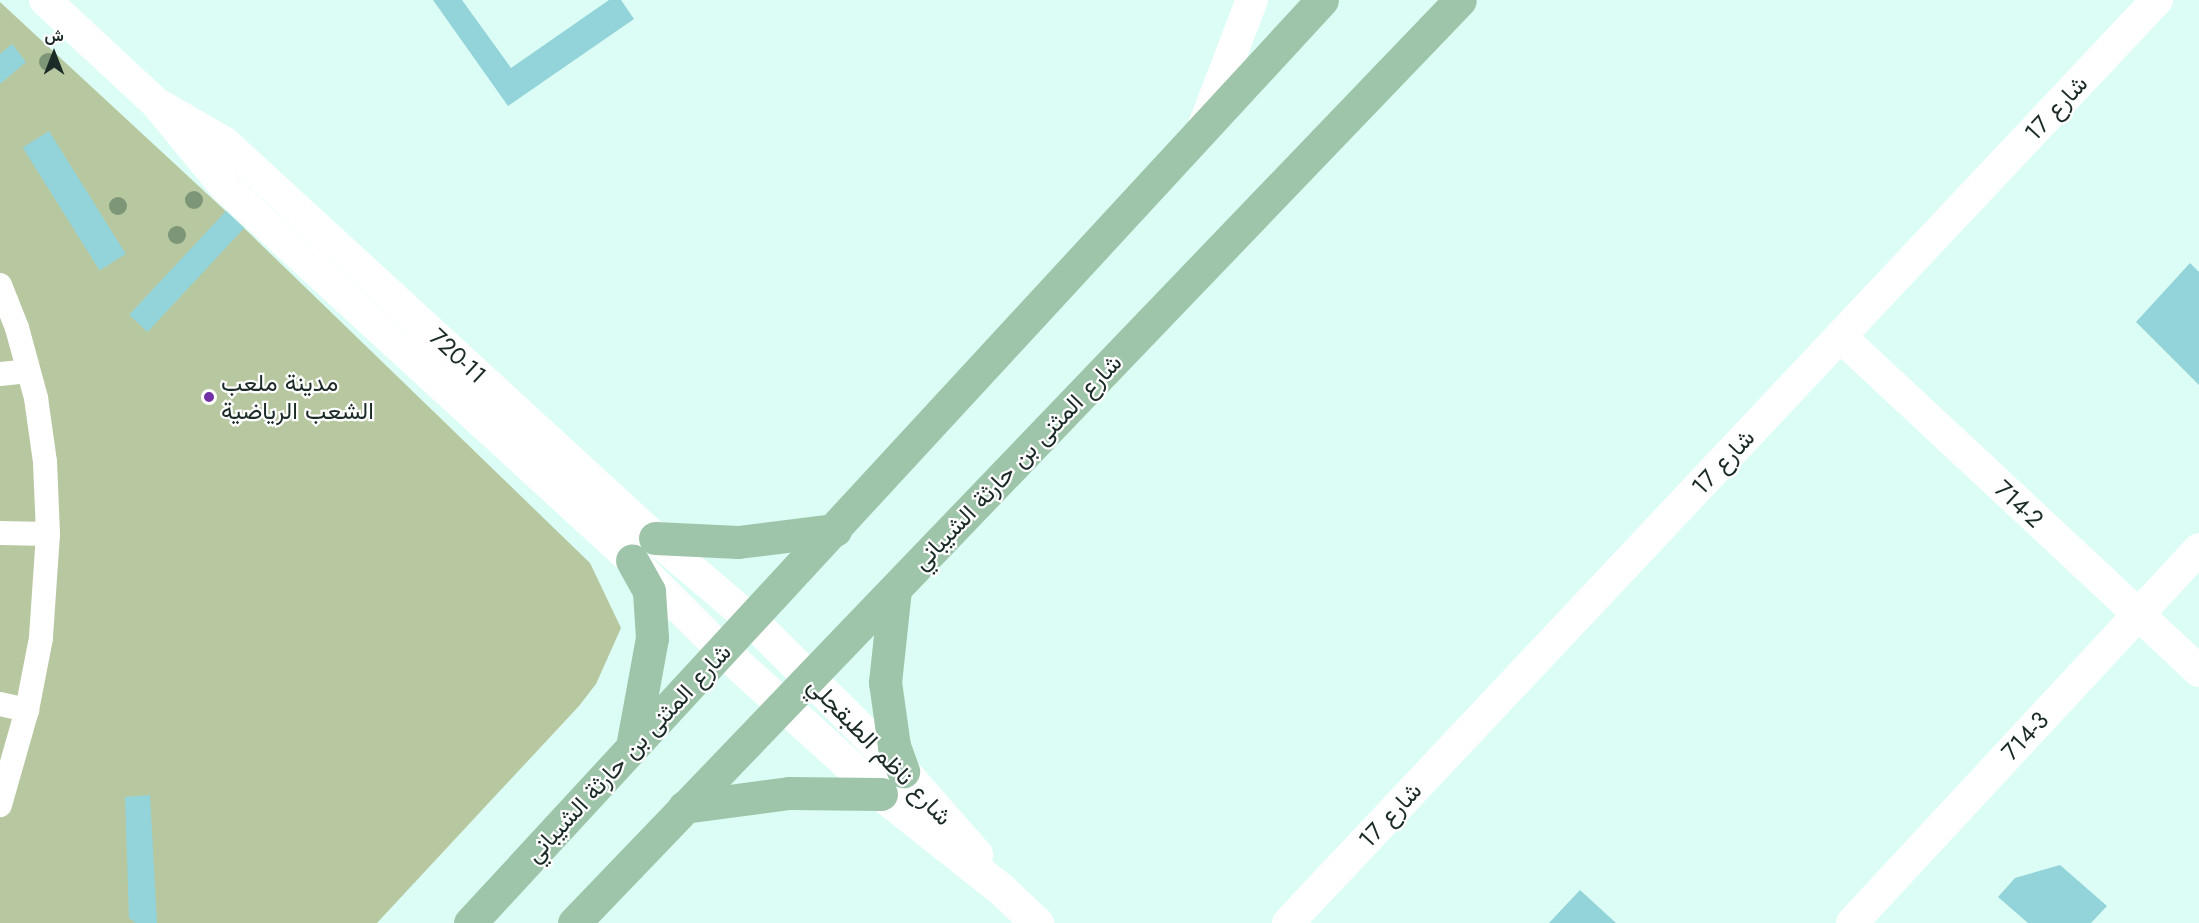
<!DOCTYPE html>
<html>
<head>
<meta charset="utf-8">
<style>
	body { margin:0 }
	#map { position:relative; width:2199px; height:923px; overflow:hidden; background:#dcfdf5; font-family:Jost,Vazirmatn,sans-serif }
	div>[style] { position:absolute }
	.green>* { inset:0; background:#b7c8a1 }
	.building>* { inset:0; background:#93d3da; transform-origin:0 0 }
	.pedestrian>* { height:24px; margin:-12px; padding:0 12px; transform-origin:12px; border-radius:12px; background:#fff }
	.minor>* { height:32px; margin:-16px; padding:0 16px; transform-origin:16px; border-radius:16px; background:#fff }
	.secondary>* { height:33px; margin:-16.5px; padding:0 16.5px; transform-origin:16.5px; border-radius:16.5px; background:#fff }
	.primary>* { height:33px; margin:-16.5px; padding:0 16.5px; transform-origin:16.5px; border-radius:16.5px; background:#9ec5aa }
	.trees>* { width:18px; height:18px; margin:-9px; border-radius:50%; background:#7d9677 }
	.dots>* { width:16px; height:16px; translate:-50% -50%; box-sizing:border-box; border:3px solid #fff; border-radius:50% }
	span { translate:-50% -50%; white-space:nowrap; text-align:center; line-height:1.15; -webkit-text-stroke:4.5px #fff; paint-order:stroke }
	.street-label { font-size:24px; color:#1b2b27 }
	.poi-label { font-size:24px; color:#1b2b27 }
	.left { translate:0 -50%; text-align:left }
	.north { position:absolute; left:24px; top:24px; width:60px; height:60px; -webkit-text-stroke:4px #fff; paint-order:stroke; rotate:0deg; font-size:16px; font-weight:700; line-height:24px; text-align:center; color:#1b2b27 }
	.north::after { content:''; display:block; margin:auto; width:21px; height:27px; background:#1b2b27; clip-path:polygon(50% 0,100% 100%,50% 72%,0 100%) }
</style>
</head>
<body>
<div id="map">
	<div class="green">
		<div style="clip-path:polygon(0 2px,244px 228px,590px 563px,621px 628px,596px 684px,579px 706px,377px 923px,0 923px)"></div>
	</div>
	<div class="building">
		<div style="clip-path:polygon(433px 0,462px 0,511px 68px,609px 0,621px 0,634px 19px,508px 106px)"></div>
		<div style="clip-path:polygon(12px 44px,26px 62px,0 84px,0 54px)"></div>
		<div style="left:49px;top:131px;width:145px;height:31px;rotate:58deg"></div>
		<div style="left:226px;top:211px;width:25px;height:142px;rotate:43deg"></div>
		<div style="clip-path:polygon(2190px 263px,2199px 272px,2199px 385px,2136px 322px)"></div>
		<div style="clip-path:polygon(150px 795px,157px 923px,136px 923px,129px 918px,125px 797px)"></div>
		<div style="clip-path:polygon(2060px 865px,2107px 906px,2091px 923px,2028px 923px,1998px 897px,2015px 878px)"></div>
		<div style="clip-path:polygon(1580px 890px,1616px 923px,1549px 923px)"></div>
	</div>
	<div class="pedestrian">
		<div style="left:0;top:285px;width:46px;rotate:68.4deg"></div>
		<div style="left:17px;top:328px;width:73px;rotate:74.8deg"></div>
		<div style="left:36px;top:398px;width:65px;rotate:82deg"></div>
		<div style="left:45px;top:462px;width:72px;rotate:87.6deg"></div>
		<div style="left:48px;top:534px;width:104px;rotate:93.9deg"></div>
		<div style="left:41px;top:638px;width:73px;rotate:101deg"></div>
		<div style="left:27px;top:710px;width:99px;rotate:105.9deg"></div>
		<div style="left:0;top:374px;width:28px;rotate:-6deg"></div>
		<div style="left:0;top:533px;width:48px;rotate:1.2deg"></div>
		<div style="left:0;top:704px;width:28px;rotate:13deg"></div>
	</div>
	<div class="minor">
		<div style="left:45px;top:0;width:153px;rotate:42.9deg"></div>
		<div style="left:157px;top:104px;width:106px;rotate:50.7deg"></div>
		<div style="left:224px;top:186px;width:553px;rotate:42.51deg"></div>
		<div style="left:632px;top:560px;width:129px;rotate:45deg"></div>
		<div style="left:163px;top:107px;width:72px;rotate:30.1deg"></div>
		<div style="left:225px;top:143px;width:584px;rotate:42.57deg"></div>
		<div style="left:655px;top:538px;width:126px;rotate:40.5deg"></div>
		<div style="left:1203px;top:128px;width:137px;rotate:-69.1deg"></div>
		<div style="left:1841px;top:337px;width:490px;rotate:43deg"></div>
		<div style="left:1288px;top:923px;width:1268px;rotate:-46.73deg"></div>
		<div style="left:1852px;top:923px;width:510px;rotate:-47.14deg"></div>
	</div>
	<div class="secondary">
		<div style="left:751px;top:620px;width:214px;rotate:44.8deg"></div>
		<div style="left:903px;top:771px;width:111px;rotate:48.7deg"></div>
		<div style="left:723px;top:651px;width:213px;rotate:42.1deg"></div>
		<div style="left:881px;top:794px;width:153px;rotate:38.4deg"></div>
		<div style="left:1001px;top:889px;width:50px;rotate:43.4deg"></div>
	</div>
	<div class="primary">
		<div style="left:655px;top:538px;width:83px;rotate:2.8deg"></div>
		<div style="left:738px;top:542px;width:98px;rotate:-7.1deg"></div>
		<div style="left:895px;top:589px;width:94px;rotate:96.1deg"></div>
		<div style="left:885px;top:682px;width:65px;rotate:82deg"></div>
		<div style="left:894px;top:746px;width:27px;rotate:70deg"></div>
		<div style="left:632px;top:747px;width:111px;rotate:-79.6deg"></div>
		<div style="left:652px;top:638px;width:47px;rotate:-93.7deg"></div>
		<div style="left:649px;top:591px;width:35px;rotate:-119deg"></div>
		<div style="left:684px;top:807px;width:106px;rotate:-7.6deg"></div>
		<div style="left:789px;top:793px;width:92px;rotate:0.6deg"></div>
		<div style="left:470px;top:923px;width:1256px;rotate:-47.29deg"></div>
		<div style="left:574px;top:923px;width:1279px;rotate:-46.17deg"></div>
	</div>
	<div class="trees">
		<div style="left:48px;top:62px"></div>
		<div style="left:194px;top:200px"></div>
		<div style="left:118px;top:206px"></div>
		<div style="left:177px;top:235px"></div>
	</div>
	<div class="dots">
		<div style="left:209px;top:397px;background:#7230a5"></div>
	</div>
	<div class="street-label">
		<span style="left:2056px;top:108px;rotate:-47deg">شارع 17</span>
		<span style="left:458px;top:356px;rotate:43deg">720-11</span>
		<span style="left:1017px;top:462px;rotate:-46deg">شارع المثنى بن حارثة الشيباني</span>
		<span style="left:1723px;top:462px;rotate:-47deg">شارع 17</span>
		<span style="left:2019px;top:504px;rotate:43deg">714-2</span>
		<span style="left:2025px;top:736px;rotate:-47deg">714-3</span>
		<span style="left:880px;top:751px;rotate:46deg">شارع ناظم الطبقجلي</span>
		<span style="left:628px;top:753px;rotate:-47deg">شارع المثنى بن حارثة الشيباني</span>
		<span style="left:1390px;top:815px;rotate:-47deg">شارع 17</span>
	</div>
	<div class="poi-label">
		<span class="left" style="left:221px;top:397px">مدينة ملعب<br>الشعب الرياضية</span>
	</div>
	<div class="north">ش</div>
</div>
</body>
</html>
